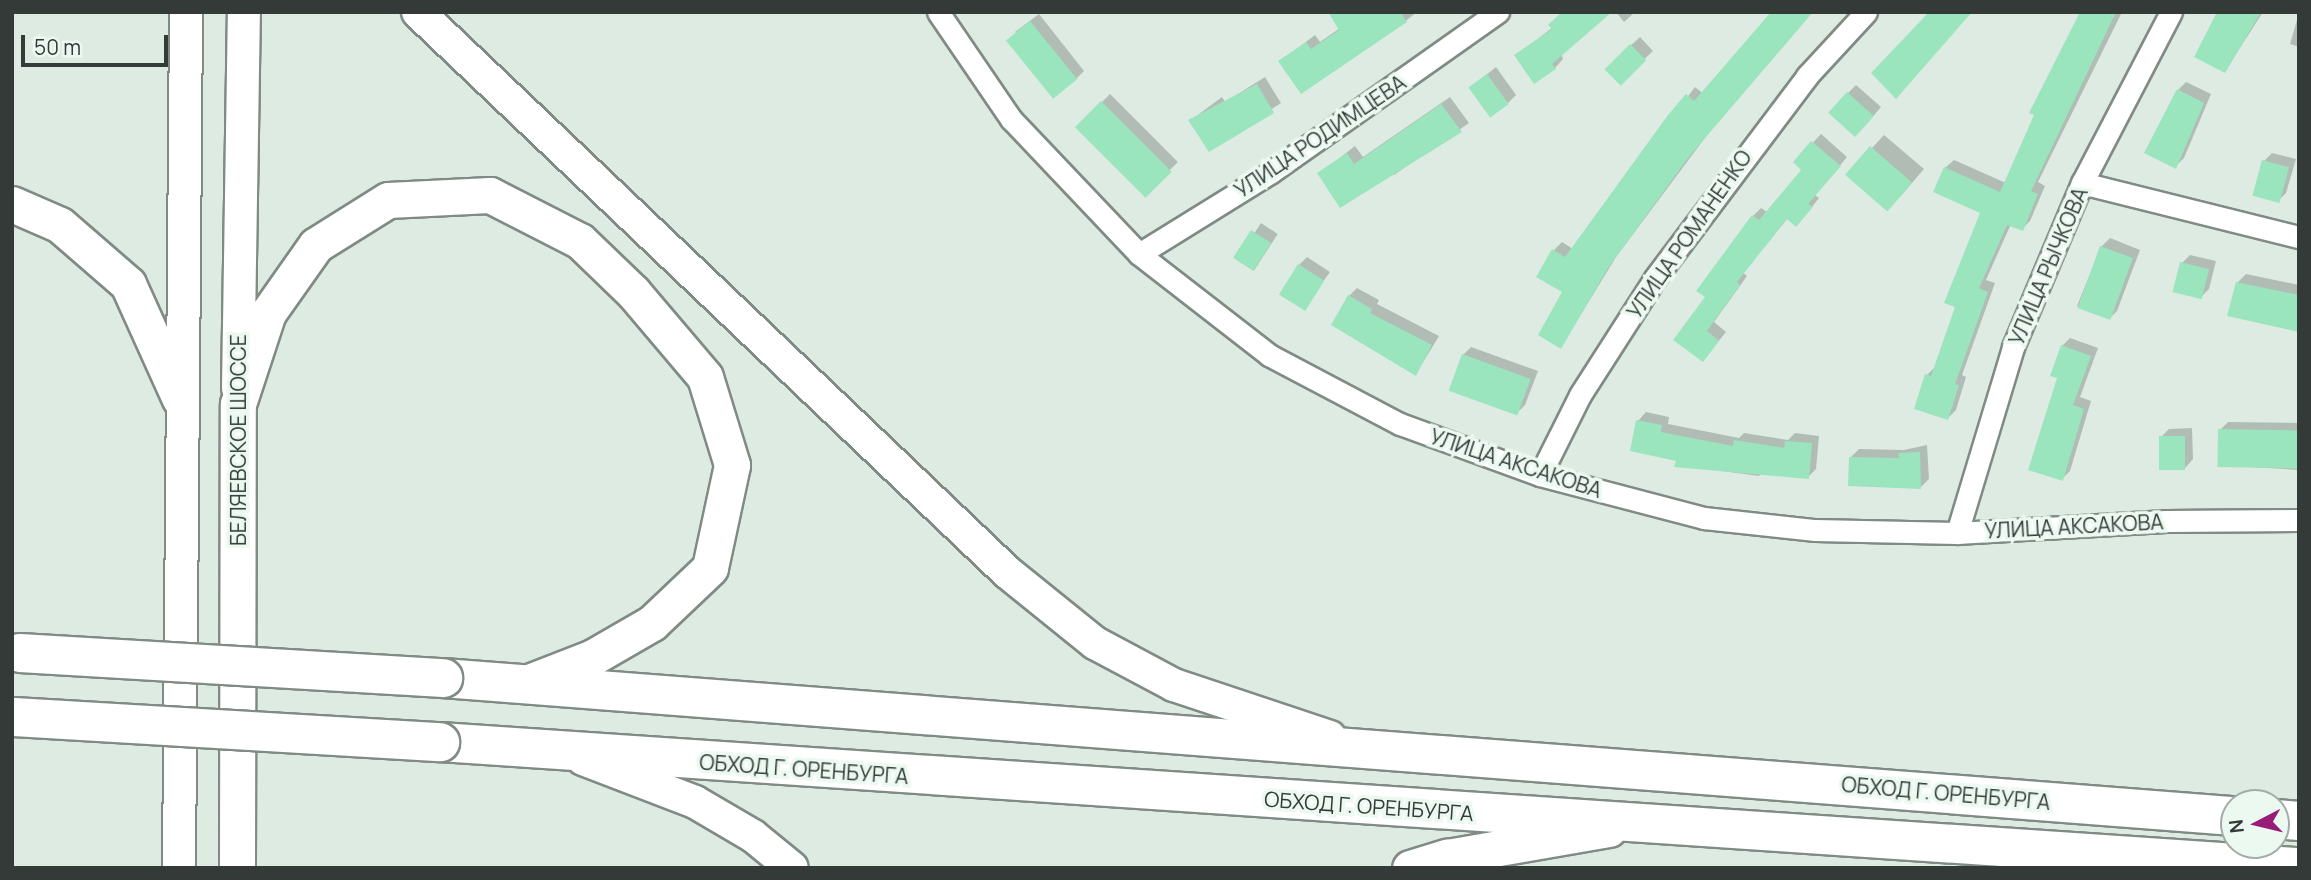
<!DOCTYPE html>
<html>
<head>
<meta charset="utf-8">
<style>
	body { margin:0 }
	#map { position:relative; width:2311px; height:880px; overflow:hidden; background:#deebe3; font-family:Manrope,sans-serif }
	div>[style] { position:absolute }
	.shadow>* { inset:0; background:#0003; transform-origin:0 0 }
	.building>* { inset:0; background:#9ae5bd; transform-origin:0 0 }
	.roads { filter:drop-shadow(2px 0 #7f8b84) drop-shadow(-2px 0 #7f8b84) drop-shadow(0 2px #7f8b84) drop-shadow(0 -2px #7f8b84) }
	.street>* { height:21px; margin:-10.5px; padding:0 10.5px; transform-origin:10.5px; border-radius:10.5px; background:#fff }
	.secondary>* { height:32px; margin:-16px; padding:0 16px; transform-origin:16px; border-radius:16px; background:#fff }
	.primary>* { height:35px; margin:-17.5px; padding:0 17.5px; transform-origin:17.5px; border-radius:17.5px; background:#fff }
	.highway>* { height:38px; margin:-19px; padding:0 19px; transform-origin:19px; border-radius:19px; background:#fff }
	.bridges { filter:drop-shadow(2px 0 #7f8b84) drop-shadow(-2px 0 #7f8b84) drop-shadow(0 2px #7f8b84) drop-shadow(0 -2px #7f8b84) }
	.highway-bridge>* { height:38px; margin:-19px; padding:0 19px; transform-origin:19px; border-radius:19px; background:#fff }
	span { translate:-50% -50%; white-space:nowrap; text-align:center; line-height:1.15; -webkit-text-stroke:7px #ebf9f1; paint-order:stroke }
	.street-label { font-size:21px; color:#343a37 }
	.frame { position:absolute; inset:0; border:14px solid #343a37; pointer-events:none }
	.north { position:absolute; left:2220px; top:789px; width:70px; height:70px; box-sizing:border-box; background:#ebf9f1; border:2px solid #a2ada7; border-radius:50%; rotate:263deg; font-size:19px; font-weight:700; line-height:28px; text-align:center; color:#343a37 }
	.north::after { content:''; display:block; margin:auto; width:24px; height:32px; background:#971d78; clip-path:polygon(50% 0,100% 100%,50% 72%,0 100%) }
	.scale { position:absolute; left:21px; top:35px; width:147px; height:32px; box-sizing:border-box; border:4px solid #343a37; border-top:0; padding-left:9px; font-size:21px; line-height:24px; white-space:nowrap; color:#343a37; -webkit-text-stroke:5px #ebf9f1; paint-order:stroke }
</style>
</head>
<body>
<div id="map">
	<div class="shadow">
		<div style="clip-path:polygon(1330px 12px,1417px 12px,1403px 23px,1281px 61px,1315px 35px,1320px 42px,1340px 28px)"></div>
		<div style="clip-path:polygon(1616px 12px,1635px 12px,1624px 22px)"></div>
		<div style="clip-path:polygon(2080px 12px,2122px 12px,2038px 182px,2045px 186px,2030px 221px,2022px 229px,2011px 224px,1986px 280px,1995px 283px,1962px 375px,1966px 377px,1956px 410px,1948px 418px,1927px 375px,1935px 367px,1957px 306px,1982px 212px,1945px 168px,1954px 160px,2006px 183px)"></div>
		<div style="clip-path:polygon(2218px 12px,2263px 12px,2225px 71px)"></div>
		<div style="clip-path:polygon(2299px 13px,2299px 47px,2290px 44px)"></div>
		<div style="clip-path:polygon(1039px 14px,1084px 71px,1076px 79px,1015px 32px)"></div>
		<div style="clip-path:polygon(1553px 27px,1563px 59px,1555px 68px,1516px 56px)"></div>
		<div style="left:1640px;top:37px;width:19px;height:46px;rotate:47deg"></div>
		<div style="clip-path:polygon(1496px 67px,1516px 95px,1508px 103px,1470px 88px)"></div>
		<div style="clip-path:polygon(1265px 77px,1281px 103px,1210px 150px,1191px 120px,1222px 97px,1225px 102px)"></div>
		<div style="clip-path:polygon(2186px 82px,2211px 94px,2184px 158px,2176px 166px,2178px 90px)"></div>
		<div style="clip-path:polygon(1856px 85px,1881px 107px,1864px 127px,1848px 93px)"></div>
		<div style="clip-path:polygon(1695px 87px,1725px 111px,1616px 257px,1561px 347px,1565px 291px,1554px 250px,1562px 242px,1573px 249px)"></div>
		<div style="left:1110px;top:94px;width:96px;height:47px;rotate:45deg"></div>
		<div style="clip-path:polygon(1450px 97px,1469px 123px,1394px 175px,1391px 170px,1319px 174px,1355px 146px,1363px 157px)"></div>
		<div style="clip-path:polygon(1821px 134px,1847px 157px,1815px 195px,1819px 198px,1804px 217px,1788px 218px,1743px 273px,1747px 276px,1714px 322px,1726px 332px,1703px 360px,1707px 297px,1698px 290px,1753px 216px,1761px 208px,1767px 212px,1804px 170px,1795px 162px)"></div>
		<div style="clip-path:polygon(1884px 135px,1924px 169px,1900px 197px,1847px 175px)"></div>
		<div style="clip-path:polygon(2272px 153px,2296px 159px,2286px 193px,2278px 201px,2264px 161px)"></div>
		<div style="left:1261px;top:223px;width:20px;height:44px;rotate:33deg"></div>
		<div style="clip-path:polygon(2110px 238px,2140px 250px,2117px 311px,2109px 319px,2077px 306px,2101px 247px)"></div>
		<div style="clip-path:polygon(2190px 255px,2216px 261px,2209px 289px,2200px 298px,2182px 263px)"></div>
		<div style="clip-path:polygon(1307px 257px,1330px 272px,1304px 308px,1299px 265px)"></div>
		<div style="clip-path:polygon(2246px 274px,2299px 285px,2299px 332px,2237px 283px)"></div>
		<div style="clip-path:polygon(1357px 288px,1379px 300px,1377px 304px,1439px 336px,1416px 374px,1349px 296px)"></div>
		<div style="clip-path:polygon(2070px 338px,2098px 348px,2080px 397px,2091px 401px,2070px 471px,2062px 479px,2059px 377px,2062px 346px)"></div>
		<div style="clip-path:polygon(1471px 347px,1538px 371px,1525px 405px,1517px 413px,1463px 355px)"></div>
		<div style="clip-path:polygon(1646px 412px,1669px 417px,1668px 424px,1739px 438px,1744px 433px,1788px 440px,1795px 433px,1819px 436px,1816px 469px,1808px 477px,1762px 472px,1759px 476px,1677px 465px,1678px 459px,1638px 421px)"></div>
		<div style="clip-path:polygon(2228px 422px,2299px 423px,2299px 470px,2220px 465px,2220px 430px)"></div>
		<div style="clip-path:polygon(2192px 428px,2193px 459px,2185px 468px,2161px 437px,2169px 429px)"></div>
		<div style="clip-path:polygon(1927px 445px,1929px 479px,1921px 487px,1851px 457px,1859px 449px,1904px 450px)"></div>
	</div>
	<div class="building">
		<div style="clip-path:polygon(1328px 12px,1400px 12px,1407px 22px,1301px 94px,1278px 61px,1306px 42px,1311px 49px,1339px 30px)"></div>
		<div style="clip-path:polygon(1562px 12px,1612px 12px,1552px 64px,1556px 69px,1534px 84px,1514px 55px,1552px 29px,1548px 25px)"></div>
		<div style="clip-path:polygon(1771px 12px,1813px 12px,1688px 158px,1608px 268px,1561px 349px,1538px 335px,1562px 292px,1536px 277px,1552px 249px,1565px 257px,1668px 115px,1686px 94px,1694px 101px)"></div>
		<div style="clip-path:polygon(1929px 12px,1972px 12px,1896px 99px,1871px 73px)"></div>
		<div style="clip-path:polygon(2080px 12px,2116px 12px,2031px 191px,2038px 194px,2023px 231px,2007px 225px,1979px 288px,1988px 292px,1955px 384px,1959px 385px,1948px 420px,1914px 409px,1925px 374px,1931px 376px,1955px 307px,1944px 303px,1980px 213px,1933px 192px,1944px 167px,2000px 192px,2034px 115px,2029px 113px)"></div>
		<div style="clip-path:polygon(2217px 12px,2261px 12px,2225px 73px,2194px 57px)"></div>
		<div style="left:1030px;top:21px;width:75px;height:31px;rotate:51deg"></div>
		<div style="left:1630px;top:44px;width:23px;height:36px;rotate:45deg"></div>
		<div style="left:1487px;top:74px;width:37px;height:23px;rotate:54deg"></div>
		<div style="clip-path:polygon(1257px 84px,1274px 113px,1209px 152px,1188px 120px)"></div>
		<div style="clip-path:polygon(2177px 89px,2204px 103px,2176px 169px,2144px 153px)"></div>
		<div style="left:1847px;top:92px;width:36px;height:28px;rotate:42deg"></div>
		<div style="left:1101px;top:101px;width:100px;height:37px;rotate:45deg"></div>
		<div style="clip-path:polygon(1441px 104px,1462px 132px,1340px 208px,1317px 173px,1347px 153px,1354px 164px)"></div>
		<div style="clip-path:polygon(1811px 141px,1841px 166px,1808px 204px,1813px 207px,1796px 227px,1787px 219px,1737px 282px,1740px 285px,1707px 331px,1719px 341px,1703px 362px,1673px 340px,1705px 297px,1696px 291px,1752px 215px,1759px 220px,1801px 170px,1793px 162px)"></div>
		<div style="left:1870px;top:146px;width:56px;height:38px;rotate:41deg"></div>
		<div style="left:2262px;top:160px;width:28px;height:37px;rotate:15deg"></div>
		<div style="left:1251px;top:230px;width:24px;height:33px;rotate:33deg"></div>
		<div style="left:2100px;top:246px;width:35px;height:66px;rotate:20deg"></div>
		<div style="left:2180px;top:262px;width:30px;height:31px;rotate:14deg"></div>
		<div style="left:1298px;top:264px;width:31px;height:36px;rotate:32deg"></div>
		<div style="clip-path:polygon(2236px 282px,2299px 295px,2299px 332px,2227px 316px)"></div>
		<div style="clip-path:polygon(1348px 295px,1372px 309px,1370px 313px,1432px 345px,1416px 376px,1331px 325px)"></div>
		<div style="clip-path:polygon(2061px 345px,2091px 356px,2073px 405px,2084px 409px,2063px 481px,2028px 470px,2057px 378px,2050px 376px)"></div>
		<div style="left:1462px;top:354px;width:73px;height:39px;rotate:20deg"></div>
		<div style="clip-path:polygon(1636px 420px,1662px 425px,1661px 432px,1733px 446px,1734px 440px,1784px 448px,1785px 441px,1812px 443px,1809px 479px,1674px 467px,1676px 461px,1630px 451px)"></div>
		<div style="left:2218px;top:429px;width:81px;height:38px;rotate:1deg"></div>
		<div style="left:2159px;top:436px;width:26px;height:34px"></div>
		<div style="clip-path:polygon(1920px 452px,1921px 489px,1848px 486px,1849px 457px,1899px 458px,1898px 453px)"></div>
	</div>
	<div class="roads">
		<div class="street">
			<div style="left:938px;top:12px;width:130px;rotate:55.7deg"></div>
			<div style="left:1011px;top:119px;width:186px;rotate:46.5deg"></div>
			<div style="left:1139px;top:254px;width:165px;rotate:37.8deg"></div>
			<div style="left:1269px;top:355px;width:148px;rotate:27.8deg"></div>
			<div style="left:1400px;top:424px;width:149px;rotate:20deg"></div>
			<div style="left:1540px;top:475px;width:170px;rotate:14.7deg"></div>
			<div style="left:1704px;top:518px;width:112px;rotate:6.2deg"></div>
			<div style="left:1815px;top:530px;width:142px;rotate:1.2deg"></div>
			<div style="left:1957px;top:533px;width:209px;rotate:-3.3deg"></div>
			<div style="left:2166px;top:521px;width:133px;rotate:-0.4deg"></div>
			<div style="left:2082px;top:183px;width:224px;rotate:14deg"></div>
			<div style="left:1139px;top:254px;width:155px;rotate:-31.8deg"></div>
			<div style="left:1271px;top:172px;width:278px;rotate:-35.2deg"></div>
			<div style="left:1540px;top:475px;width:89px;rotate:-63.4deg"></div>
			<div style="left:1580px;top:395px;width:139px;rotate:-57.3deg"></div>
			<div style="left:1655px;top:278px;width:253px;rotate:-53deg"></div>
			<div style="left:1807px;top:76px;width:87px;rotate:-47.3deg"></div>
			<div style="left:1957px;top:533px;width:194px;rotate:-73.2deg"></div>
			<div style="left:2013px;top:347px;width:178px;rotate:-67.2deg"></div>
			<div style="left:2082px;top:183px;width:193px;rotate:-62.5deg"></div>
		</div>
		<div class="secondary">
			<div style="left:418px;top:12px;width:813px;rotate:43.55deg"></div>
			<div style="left:1007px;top:572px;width:113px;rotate:38.9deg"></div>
			<div style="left:1095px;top:643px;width:89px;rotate:28deg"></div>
			<div style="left:1174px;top:685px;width:164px;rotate:18.4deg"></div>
			<div style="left:238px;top:388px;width:376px;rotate:-89.1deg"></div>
			<div style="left:583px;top:759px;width:120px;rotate:21deg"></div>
			<div style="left:695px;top:802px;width:67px;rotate:30.4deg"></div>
			<div style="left:753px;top:836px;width:50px;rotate:39.4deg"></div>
			<div style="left:179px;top:868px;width:856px;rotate:-89.53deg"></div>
		</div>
		<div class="primary">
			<div style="left:12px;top:204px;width:52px;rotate:23.6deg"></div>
			<div style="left:60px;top:225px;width:90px;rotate:40.9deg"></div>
			<div style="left:128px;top:284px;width:126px;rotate:65.7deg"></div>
			<div style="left:237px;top:868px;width:464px;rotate:-89.9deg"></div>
			<div style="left:238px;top:404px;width:96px;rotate:-71.8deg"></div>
			<div style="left:268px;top:313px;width:83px;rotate:-54.8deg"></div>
			<div style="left:316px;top:245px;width:85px;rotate:-32deg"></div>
			<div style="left:388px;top:200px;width:102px;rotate:-2.8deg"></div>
			<div style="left:490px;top:195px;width:101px;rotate:27.1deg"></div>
			<div style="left:580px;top:241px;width:74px;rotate:43.9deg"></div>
			<div style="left:633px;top:292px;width:111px;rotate:49.7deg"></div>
			<div style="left:705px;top:377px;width:92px;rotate:72.9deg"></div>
			<div style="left:732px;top:465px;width:105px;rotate:102.1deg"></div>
			<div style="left:710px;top:568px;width:80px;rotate:136.5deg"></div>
			<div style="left:652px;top:623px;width:68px;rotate:150deg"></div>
			<div style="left:593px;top:657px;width:69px;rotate:158.7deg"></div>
			<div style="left:1410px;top:868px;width:39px;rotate:-17deg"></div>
			<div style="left:1447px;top:857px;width:164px;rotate:-9.8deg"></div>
		</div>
		<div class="highway">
			<div style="left:443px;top:678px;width:1796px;rotate:4.41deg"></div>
			<div style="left:440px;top:742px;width:1863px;rotate:3.85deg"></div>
			<div style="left:2276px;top:819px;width:23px;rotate:5deg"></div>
		</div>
	</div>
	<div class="bridges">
		<div class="highway-bridge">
			<div style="left:20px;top:653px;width:424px;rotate:3.4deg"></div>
			<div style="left:14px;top:717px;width:427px;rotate:3.4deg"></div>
		</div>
	</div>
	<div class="street-label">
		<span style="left:1320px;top:136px;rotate:-34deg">УЛИЦА РОДИМЦЕВА</span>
		<span style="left:1689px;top:234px;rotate:-55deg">УЛИЦА РОМАНЕНКО</span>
		<span style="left:2048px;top:266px;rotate:-67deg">УЛИЦА РЫЧКОВА</span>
		<span style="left:238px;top:440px;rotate:-90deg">БЕЛЯЕВСКОЕ ШОССЕ</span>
		<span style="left:1516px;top:463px;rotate:18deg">УЛИЦА АКСАКОВА</span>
		<span style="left:2074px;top:526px;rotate:-3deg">УЛИЦА АКСАКОВА</span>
		<span style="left:804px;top:769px;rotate:4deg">ОБХОД Г. ОРЕНБУРГА</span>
		<span style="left:1946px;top:793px;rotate:5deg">ОБХОД Г. ОРЕНБУРГА</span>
		<span style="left:1369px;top:806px;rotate:4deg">ОБХОД Г. ОРЕНБУРГА</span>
	</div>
	<div class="frame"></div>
	<div class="north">N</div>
	<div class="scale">50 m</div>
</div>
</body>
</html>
